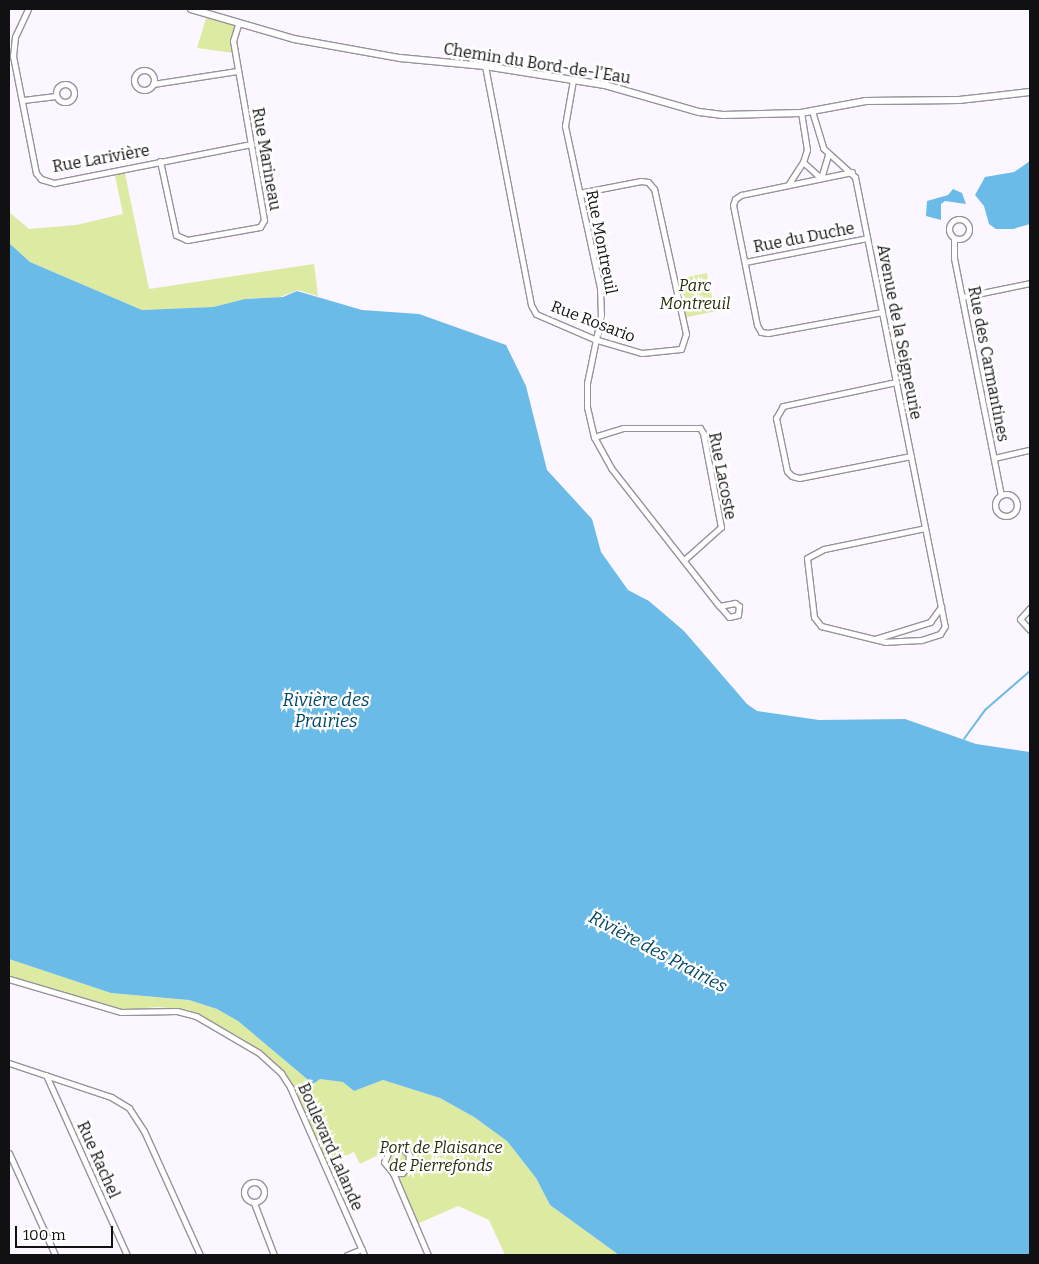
<!DOCTYPE html>
<html>
<head>
<meta charset="utf-8">
<style>
	body { margin:0 }
	#map { position:relative; width:1039px; height:1264px; overflow:hidden; background:#fbf6ff; font-family:Bitter,serif }
	div>[style] { position:absolute }
	.green>* { inset:0; background:#ddeaa1; transform-origin:0 0 }
	.water>* { inset:0; background:#6abbe8 }
	.stream>* { height:2px; margin:-1px; padding:0 1px; transform-origin:1px; border-radius:1px; background:#6abbe8 }
	.roads { filter:drop-shadow(1px 0 #98929c) drop-shadow(-1px 0 #98929c) drop-shadow(0 1px #98929c) drop-shadow(0 -1px #98929c) }
	.minor>* { height:5px; margin:-2.5px; padding:0 2.5px; transform-origin:2.5px; border-radius:2.5px; background:#fff }
	.minor>.ring { margin:-2.5px; padding:0; box-sizing:content-box; background:none; border:5px solid #fff; border-radius:50% }
	.tertiary>* { height:6px; margin:-3px; padding:0 3px; transform-origin:3px; border-radius:3px; background:#fff }
	span { translate:-50% -50%; white-space:nowrap; text-align:center; line-height:1.15; -webkit-text-stroke:4.5px #fff; paint-order:stroke }
	.street-label { font-size:16px; color:#111013 }
	.park-label { font-size:16px; color:#282d0a; font-style:italic }
	.water-label { font-size:18px; color:#004765; font-style:italic }
	.frame { position:absolute; inset:0; border:10px solid #111013; pointer-events:none }
	.scale { position:absolute; left:15px; top:1226px; width:98px; height:22px; box-sizing:border-box; border:2px solid #111013; border-top:0; padding-left:6px; font-size:15px; line-height:18px; white-space:nowrap; color:#111013; -webkit-text-stroke:4px #fff; paint-order:stroke }
</style>
</head>
<body>
<div id="map">
	<div class="green">
		<div style="clip-path:polygon(207px 15px,238px 25px,233px 41px,234px 53px,197px 48px)"></div>
		<div style="clip-path:polygon(124px 169px,149px 289px,314px 264px,318px 296px,298px 290px,280px 297px,245px 299px,213px 307px,142px 310px,30px 262px,9px 243px,9px 212px,29px 229px,76px 225px,123px 214px,114px 171px)"></div>
		<div style="left:707px;top:273px;width:39px;height:34px;rotate:78deg"></div>
		<div style="clip-path:polygon(9px 959px,111px 993px,189px 1000px,217px 1009px,238px 1021px,313px 1084px,320px 1079px,344px 1082px,354px 1091px,383px 1080px,440px 1098px,474px 1117px,507px 1141px,536px 1178px,550px 1205px,619px 1255px,505px 1255px,489px 1220px,458px 1206px,415px 1225px,382px 1153px,360px 1164px,354px 1152px,325px 1165px,289px 1083px,278px 1067px,245px 1040px,189px 1010px,158px 1007px,121px 1010px,9px 977px)"></div>
	</div>
	<div class="water">
		<div style="clip-path:polygon(1030px 161px,1030px 224px,1013px 229px,996px 229px,989px 224px,984px 206px,975px 195px,985px 177px,1014px 172px)"></div>
		<div style="clip-path:polygon(953px 189px,962px 193px,966px 204px,945px 201px,941px 204px,941px 220px,926px 216px,927px 201px,948px 195px)"></div>
		<div style="clip-path:polygon(9px 243px,30px 262px,142px 310px,213px 307px,245px 299px,283px 297px,297px 291px,362px 310px,419px 314px,506px 345px,526px 386px,547px 470px,592px 519px,601px 552px,628px 590px,649px 601px,684px 631px,747px 704px,757px 711px,819px 720px,905px 719px,976px 744px,1030px 752px,1030px 1255px,619px 1255px,550px 1205px,536px 1178px,507px 1141px,474px 1117px,440px 1098px,383px 1080px,354px 1091px,343px 1082px,320px 1079px,313px 1084px,238px 1021px,217px 1009px,189px 1000px,111px 993px,9px 959px)"></div>
	</div>
	<div class="stream">
		<div style="left:964px;top:739px;width:36px;rotate:-54deg"></div>
		<div style="left:985px;top:710px;width:60px;rotate:-40.9deg"></div>
	</div>
	<div class="roads">
		<div class="minor">
			<div style="left:28px;top:9px;width:31px;rotate:115deg"></div>
			<div style="left:15px;top:37px;width:19px;rotate:96deg"></div>
			<div style="left:13px;top:56px;width:119px;rotate:78.9deg"></div>
			<div style="left:36px;top:173px;width:8px;rotate:50deg"></div>
			<div style="left:41px;top:179px;width:14px;rotate:17deg"></div>
			<div style="left:54px;top:183px;width:201px;rotate:-11.2deg"></div>
			<div style="left:485px;top:66px;width:243px;rotate:79.1deg"></div>
			<div style="left:531px;top:305px;width:10px;rotate:61deg"></div>
			<div style="left:536px;top:314px;width:63px;rotate:23.3deg"></div>
			<div style="left:594px;top:339px;width:50px;rotate:16.3deg"></div>
			<div style="left:642px;top:353px;width:39px;rotate:-6deg"></div>
			<div style="left:681px;top:349px;width:16px;rotate:-72deg"></div>
			<div style="left:686px;top:334px;width:148px;rotate:-102.4deg"></div>
			<div style="left:654px;top:189px;width:9px;rotate:-131deg"></div>
			<div style="left:648px;top:182px;width:7px;rotate:-172deg"></div>
			<div style="left:641px;top:181px;width:63px;rotate:169deg"></div>
			<div class="ring" style="left:134px;top:70px;width:15px;height:15px"></div>
			<div style="left:573px;top:80px;width:47px;rotate:99.9deg"></div>
			<div style="left:565px;top:126px;width:166px;rotate:77.8deg"></div>
			<div style="left:600px;top:288px;width:27px;rotate:88deg"></div>
			<div style="left:601px;top:315px;width:69px;rotate:101.6deg"></div>
			<div style="left:587px;top:383px;width:24px;rotate:90deg"></div>
			<div style="left:587px;top:407px;width:31px;rotate:77deg"></div>
			<div style="left:594px;top:437px;width:35px;rotate:61deg"></div>
			<div style="left:611px;top:468px;width:172px;rotate:51.9deg"></div>
			<div style="left:717px;top:603px;width:18px;rotate:49deg"></div>
			<div style="left:729px;top:617px;width:9px;rotate:-13deg"></div>
			<div style="left:738px;top:615px;width:9px;rotate:-84deg"></div>
			<div style="left:739px;top:606px;width:5px;rotate:-143deg"></div>
			<div style="left:735px;top:603px;width:16px;rotate:169deg"></div>
			<div style="left:153px;top:84px;width:85px;rotate:-8.8deg"></div>
			<div class="ring" style="left:56px;top:84px;width:13px;height:13px"></div>
			<div style="left:23px;top:100px;width:33px;rotate:-7deg"></div>
			<div style="left:812px;top:111px;width:39px;rotate:73deg"></div>
			<div style="left:823px;top:148px;width:43px;rotate:42.2deg"></div>
			<div style="left:855px;top:177px;width:458px;rotate:78.7deg"></div>
			<div style="left:945px;top:626px;width:9px;rotate:122deg"></div>
			<div style="left:940px;top:634px;width:20px;rotate:162deg"></div>
			<div style="left:921px;top:640px;width:35px;rotate:177deg"></div>
			<div style="left:886px;top:642px;width:67px;rotate:-166.2deg"></div>
			<div style="left:821px;top:626px;width:11px;rotate:-128deg"></div>
			<div style="left:814px;top:617px;width:59px;rotate:-96.8deg"></div>
			<div style="left:807px;top:558px;width:19px;rotate:-28deg"></div>
			<div style="left:824px;top:549px;width:103px;rotate:-11.7deg"></div>
			<div style="left:160px;top:161px;width:76px;rotate:77.8deg"></div>
			<div style="left:176px;top:235px;width:12px;rotate:24deg"></div>
			<div style="left:187px;top:240px;width:74px;rotate:-10.1deg"></div>
			<div style="left:260px;top:227px;width:8px;rotate:-60deg"></div>
			<div style="left:264px;top:220px;width:182px;rotate:-99.8deg"></div>
			<div style="left:233px;top:41px;width:17px;rotate:-73deg"></div>
			<div style="left:803px;top:162px;width:24px;rotate:42deg"></div>
			<div style="left:852px;top:172px;width:113px;rotate:168.3deg"></div>
			<div style="left:741px;top:195px;width:7px;rotate:146deg"></div>
			<div style="left:735px;top:199px;width:6px;rotate:108deg"></div>
			<div style="left:733px;top:205px;width:122px;rotate:78.7deg"></div>
			<div style="left:757px;top:325px;width:8px;rotate:60deg"></div>
			<div style="left:761px;top:332px;width:7px;rotate:8deg"></div>
			<div style="left:768px;top:333px;width:116px;rotate:-10.4deg"></div>
			<div style="left:821px;top:178px;width:24px;rotate:-73deg"></div>
			<div style="left:788px;top:185px;width:27px;rotate:-57deg"></div>
			<div style="left:803px;top:162px;width:13px;rotate:-72deg"></div>
			<div style="left:807px;top:150px;width:37px;rotate:-99deg"></div>
			<div class="ring" style="left:949px;top:219px;width:15px;height:15px"></div>
			<div style="left:954px;top:238px;width:20px;rotate:90deg"></div>
			<div style="left:954px;top:258px;width:242px;rotate:78.8deg"></div>
			<div style="left:745px;top:262px;width:124px;rotate:-11.1deg"></div>
			<div style="left:962px;top:297px;width:69px;rotate:-11.6deg"></div>
			<div style="left:896px;top:382px;width:116px;rotate:168deg"></div>
			<div style="left:783px;top:406px;width:14px;rotate:120deg"></div>
			<div style="left:776px;top:418px;width:54px;rotate:78.3deg"></div>
			<div style="left:787px;top:471px;width:7px;rotate:45deg"></div>
			<div style="left:792px;top:476px;width:7px;rotate:16deg"></div>
			<div style="left:799px;top:478px;width:114px;rotate:-11.1deg"></div>
			<div style="left:594px;top:437px;width:30px;rotate:-17deg"></div>
			<div style="left:623px;top:428px;width:77px"></div>
			<div style="left:700px;top:428px;width:6px;rotate:59deg"></div>
			<div style="left:703px;top:433px;width:96px;rotate:79.2deg"></div>
			<div style="left:721px;top:527px;width:50px;rotate:138.3deg"></div>
			<div style="left:994px;top:458px;width:37px;rotate:-13deg"></div>
			<div class="ring" style="left:995px;top:494px;width:17px;height:17px"></div>
			<div style="left:1030px;top:608px;width:15px;rotate:132deg"></div>
			<div style="left:1020px;top:619px;width:15px;rotate:48deg"></div>
			<div style="left:875px;top:639px;width:58px;rotate:-17.2deg"></div>
			<div style="left:930px;top:622px;width:19px;rotate:-54deg"></div>
			<div style="left:9px;top:979px;width:117px;rotate:16.4deg"></div>
			<div style="left:121px;top:1012px;width:56px;rotate:-1deg"></div>
			<div style="left:177px;top:1011px;width:20px;rotate:15deg"></div>
			<div style="left:196px;top:1016px;width:73px;rotate:30.4deg"></div>
			<div style="left:259px;top:1053px;width:30px;rotate:42deg"></div>
			<div style="left:281px;top:1073px;width:17px;rotate:57deg"></div>
			<div style="left:290px;top:1087px;width:184px;rotate:66.2deg"></div>
			<div style="left:9px;top:1063px;width:108px;rotate:18.4deg"></div>
			<div style="left:111px;top:1097px;width:21px;rotate:31deg"></div>
			<div style="left:129px;top:1108px;width:27px;rotate:57deg"></div>
			<div style="left:144px;top:1131px;width:136px;rotate:65.7deg"></div>
			<div style="left:46px;top:1075px;width:197px;rotate:65.8deg"></div>
			<div style="left:9px;top:1153px;width:112px;rotate:65.7deg"></div>
			<div style="left:393px;top:1173px;width:9px"></div>
			<div style="left:402px;top:1173px;width:8px;rotate:-45deg"></div>
			<div style="left:408px;top:1167px;width:12px;rotate:-85deg"></div>
			<div style="left:409px;top:1155px;width:8px;rotate:-135deg"></div>
			<div style="left:403px;top:1149px;width:14px;rotate:172deg"></div>
			<div style="left:389px;top:1151px;width:12px;rotate:114deg"></div>
			<div style="left:384px;top:1162px;width:14px;rotate:51deg"></div>
			<div style="left:393px;top:1173px;width:89px;rotate:66.9deg"></div>
			<div class="ring" style="left:244px;top:1182px;width:15px;height:15px"></div>
			<div style="left:254px;top:1203px;width:56px;rotate:69deg"></div>
			<div style="left:347px;top:1255px;width:16px;rotate:-22deg"></div>
		</div>
		<div class="tertiary">
			<div style="left:191px;top:9px;width:107px;rotate:16.2deg"></div>
			<div style="left:294px;top:39px;width:108px;rotate:10.2deg"></div>
			<div style="left:400px;top:58px;width:85px;rotate:5.4deg"></div>
			<div style="left:485px;top:66px;width:121px;rotate:9deg"></div>
			<div style="left:605px;top:85px;width:98px;rotate:16deg"></div>
			<div style="left:699px;top:112px;width:24px;rotate:7deg"></div>
			<div style="left:723px;top:115px;width:78px;rotate:-1.5deg"></div>
			<div style="left:801px;top:113px;width:66px;rotate:-10.5deg"></div>
			<div style="left:866px;top:101px;width:93px;rotate:-0.6deg"></div>
			<div style="left:959px;top:100px;width:71px;rotate:-6.4deg"></div>
		</div>
	</div>
	<div class="street-label">
		<span style="left:537px;top:64px;rotate:9deg">Chemin du Bord-de-l'Eau</span>
		<span style="left:101px;top:159px;rotate:-10deg">Rue Larivière</span>
		<span style="left:266px;top:159px;rotate:80deg">Rue Marineau</span>
		<span style="left:804px;top:238px;rotate:-11deg">Rue du Duche</span>
		<span style="left:601px;top:242px;rotate:79deg">Rue Montreuil</span>
		<span style="left:593px;top:322px;rotate:21deg">Rue Rosario</span>
		<span style="left:899px;top:332px;rotate:79deg">Avenue de la Seigneurie</span>
		<span style="left:988px;top:364px;rotate:79deg">Rue des Carmantines</span>
		<span style="left:722px;top:476px;rotate:79deg">Rue Lacoste</span>
		<span style="left:330px;top:1147px;rotate:66deg">Boulevard Lalande</span>
		<span style="left:98px;top:1160px;rotate:66deg">Rue Rachel</span>
	</div>
	<div class="park-label">
		<span style="left:695px;top:295px">Parc<br>Montreuil</span>
		<span style="left:441px;top:1157px">Port de Plaisance<br>de Pierrefonds</span>
	</div>
	<div class="water-label">
		<span style="left:326px;top:711px">Rivière des<br>Prairies</span>
		<span style="left:658px;top:952px;rotate:28deg">Rivière des Prairies</span>
	</div>
	<div class="frame"></div>
	<div class="scale">100 m</div>
</div>
</body>
</html>
